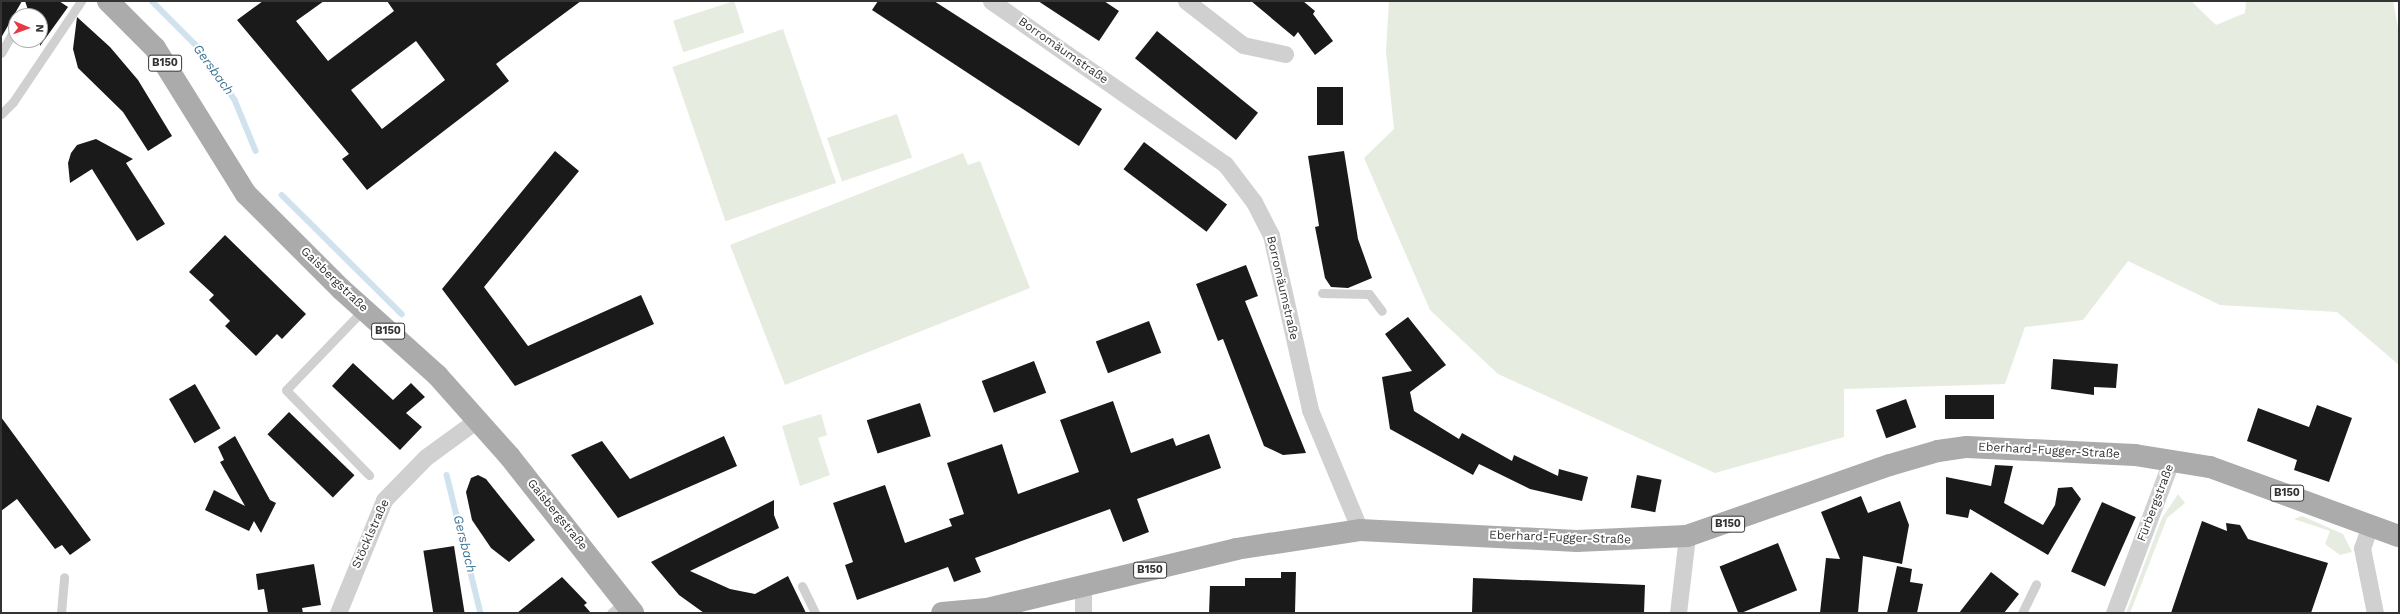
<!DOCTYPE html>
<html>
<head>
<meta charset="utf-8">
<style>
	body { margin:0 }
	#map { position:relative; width:2400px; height:614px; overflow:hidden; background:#fff; font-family:"Work Sans",sans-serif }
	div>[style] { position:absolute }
	.green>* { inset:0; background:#e6ecdf; transform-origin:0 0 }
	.stream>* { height:5.5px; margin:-2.75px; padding:0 2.75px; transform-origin:2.75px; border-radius:2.75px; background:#cfe2ee }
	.building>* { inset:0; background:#1a1a1a; transform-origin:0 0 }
	.service>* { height:9px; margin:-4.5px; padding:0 4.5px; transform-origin:4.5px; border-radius:4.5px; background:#d0d0d0 }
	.minor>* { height:17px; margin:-8.5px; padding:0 8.5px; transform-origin:8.5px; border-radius:8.5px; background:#d0d0d0 }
	.primary>* { height:22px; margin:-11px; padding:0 11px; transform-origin:11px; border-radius:11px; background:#ababab }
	span { translate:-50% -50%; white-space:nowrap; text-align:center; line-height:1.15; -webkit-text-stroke:4px #fff; paint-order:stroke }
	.shield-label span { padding:1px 3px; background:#fff; border:1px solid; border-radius:3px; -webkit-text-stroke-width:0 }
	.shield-label { font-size:11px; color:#333; font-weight:700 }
	.street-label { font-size:12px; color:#333 }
	.water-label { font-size:13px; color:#3f7597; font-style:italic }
	.frame { position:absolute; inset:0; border:2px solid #333; pointer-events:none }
	.north { position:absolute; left:8px; top:8px; width:40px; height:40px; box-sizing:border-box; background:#fff; border:1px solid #adadad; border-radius:50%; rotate:92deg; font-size:11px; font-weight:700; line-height:16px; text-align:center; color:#333 }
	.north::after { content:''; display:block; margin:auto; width:14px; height:18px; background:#e63946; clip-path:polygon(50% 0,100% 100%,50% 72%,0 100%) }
</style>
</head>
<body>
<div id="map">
	<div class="green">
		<div style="left:734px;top:1px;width:33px;height:64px;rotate:72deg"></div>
		<div style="clip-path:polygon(1389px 1px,2191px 1px,2216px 25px,2245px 13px,2246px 1px,2393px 1px,2399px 33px,2399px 365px,2337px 312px,2220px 305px,2128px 261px,2083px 320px,2025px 327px,2005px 384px,1844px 389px,1844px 437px,1715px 473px,1498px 374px,1430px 310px,1364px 158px,1394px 129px,1386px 51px)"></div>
		<div style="left:783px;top:29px;width:163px;height:117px;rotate:71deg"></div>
		<div style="left:897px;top:114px;width:46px;height:74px;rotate:71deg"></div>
		<div style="clip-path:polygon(963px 153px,968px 165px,980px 161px,1030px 288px,785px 385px,730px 245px)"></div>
		<div style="clip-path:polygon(821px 414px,827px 435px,818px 438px,830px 475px,800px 486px,782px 426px)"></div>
		<div style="clip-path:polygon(2178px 494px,2185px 503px,2167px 518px,2130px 613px,2126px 613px,2162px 518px)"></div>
		<div style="clip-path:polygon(2302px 516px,2343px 534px,2352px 552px,2340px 555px,2325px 544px,2330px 531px,2294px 519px)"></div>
	</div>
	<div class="stream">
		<div style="left:152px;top:1px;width:69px;rotate:45deg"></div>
		<div style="left:201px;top:50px;width:60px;rotate:55.8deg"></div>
		<div style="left:235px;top:100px;width:55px;rotate:67.6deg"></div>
		<div style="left:282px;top:195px;width:169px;rotate:44.8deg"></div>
		<div style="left:447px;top:475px;width:142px;rotate:76.2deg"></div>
	</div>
	<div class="building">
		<div style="clip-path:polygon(1px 1px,22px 1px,1px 38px)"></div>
		<div style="clip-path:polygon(25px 1px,59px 1px,68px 7px,40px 46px,40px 16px,30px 16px)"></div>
		<div style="clip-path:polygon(evenodd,263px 1px,324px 1px,296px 21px,328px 61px,394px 11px,387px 1px,581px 1px,496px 64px,509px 81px,367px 190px,342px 159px,349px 154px,237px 20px,263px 1px,416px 41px,445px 80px,382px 129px,351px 90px,416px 41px)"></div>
		<div style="clip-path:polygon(878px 1px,934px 1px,1102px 109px,1079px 146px,872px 10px)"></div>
		<div style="clip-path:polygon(1038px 1px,1104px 1px,1119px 11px,1099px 41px)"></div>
		<div style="clip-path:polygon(1251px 1px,1303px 1px,1315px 11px,1313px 14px,1333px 41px,1315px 55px,1298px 32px,1294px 37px)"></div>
		<div style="clip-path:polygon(77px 17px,110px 47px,138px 80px,172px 136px,148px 151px,123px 112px,78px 68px,73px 49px)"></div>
		<div style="left:1157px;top:31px;width:130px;height:35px;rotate:39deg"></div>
		<div style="left:1343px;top:87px;width:38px;height:26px;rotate:90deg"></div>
		<div style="clip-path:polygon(96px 139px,133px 159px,126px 163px,165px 224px,137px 241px,92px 169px,70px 183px,68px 163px,71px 153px,77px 145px)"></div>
		<div style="left:1144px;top:142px;width:104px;height:34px;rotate:37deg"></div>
		<div style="clip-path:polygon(555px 151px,579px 171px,484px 287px,528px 346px,641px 295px,654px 324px,515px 386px,442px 289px)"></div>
		<div style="clip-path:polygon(1344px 151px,1358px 239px,1372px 278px,1348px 288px,1331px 287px,1325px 278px,1315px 227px,1319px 226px,1308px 156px)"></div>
		<div style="clip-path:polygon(225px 235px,306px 314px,282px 339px,277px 334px,256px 356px,225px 326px,230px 321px,209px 300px,214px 295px,189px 272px)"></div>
		<div style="clip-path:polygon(1246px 265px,1258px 296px,1245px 301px,1306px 453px,1283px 455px,1264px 446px,1223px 339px,1218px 341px,1196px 284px)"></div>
		<div style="clip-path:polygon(1408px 317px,1446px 365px,1410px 392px,1414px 411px,1459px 439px,1462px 433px,1512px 461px,1514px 455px,1558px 476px,1559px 469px,1588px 477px,1582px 501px,1530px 489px,1479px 464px,1473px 475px,1390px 429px,1382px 377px,1412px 371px,1385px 334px)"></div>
		<div style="left:1149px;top:321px;width:34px;height:57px;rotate:69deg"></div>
		<div style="clip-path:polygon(2053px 359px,2118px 364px,2116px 388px,2094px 387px,2094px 395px,2051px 389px)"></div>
		<div style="left:1034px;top:361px;width:34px;height:56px;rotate:69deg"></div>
		<div style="clip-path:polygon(353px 363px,393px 400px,411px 383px,425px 397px,406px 413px,422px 427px,400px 450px,332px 386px)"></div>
		<div style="left:195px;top:384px;width:51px;height:30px;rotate:60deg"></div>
		<div style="left:1994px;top:395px;width:24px;height:49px;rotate:90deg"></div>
		<div style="left:1906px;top:399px;width:30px;height:32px;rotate:70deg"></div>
		<div style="clip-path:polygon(1113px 401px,1131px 453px,1173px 438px,1176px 446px,1209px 434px,1221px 468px,1137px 499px,1149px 532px,1123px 542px,1110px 509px,975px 558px,981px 572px,954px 582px,948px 567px,857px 600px,845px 565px,853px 562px,833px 503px,885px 485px,905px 543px,952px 526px,949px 519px,964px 514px,947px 463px,1002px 444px,1018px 494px,1079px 472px,1060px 420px)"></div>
		<div style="left:920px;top:403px;width:35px;height:56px;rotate:72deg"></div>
		<div style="clip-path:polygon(2317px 405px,2352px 418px,2329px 482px,2294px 470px,2297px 460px,2247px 441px,2258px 408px,2309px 427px)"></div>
		<div style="left:289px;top:412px;width:91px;height:31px;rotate:44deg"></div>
		<div style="clip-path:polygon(1px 417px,91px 540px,70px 555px,62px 545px,55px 549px,17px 499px,1px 511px)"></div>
		<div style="clip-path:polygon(235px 436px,270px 500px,276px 503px,261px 533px,254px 521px,249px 531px,205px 510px,214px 490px,245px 506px,220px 462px,224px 460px,218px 447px)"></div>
		<div style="clip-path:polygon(724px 436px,737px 466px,618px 518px,571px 455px,602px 441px,630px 479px)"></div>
		<div style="clip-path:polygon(1995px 465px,2013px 466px,2004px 503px,2043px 525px,2055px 505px,2058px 488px,2072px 487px,2081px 499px,2048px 555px,1970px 509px,1968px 518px,1946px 514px,1946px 477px,1991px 486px)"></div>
		<div style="clip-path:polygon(478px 475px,486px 479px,535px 540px,509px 562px,491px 548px,472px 520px,466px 492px,471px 478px)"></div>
		<div style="left:1637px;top:475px;width:25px;height:33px;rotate:11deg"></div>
		<div style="clip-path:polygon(1861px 496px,1868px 513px,1900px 501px,1909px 525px,1902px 564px,1863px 556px,1858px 613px,1820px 613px,1826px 558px,1840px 559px,1821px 512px)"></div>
		<div style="clip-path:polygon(774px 500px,774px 515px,779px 528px,690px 571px,730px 589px,755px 594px,788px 576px,806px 613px,704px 613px,679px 595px,651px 562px)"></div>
		<div style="left:2102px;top:502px;width:37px;height:76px;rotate:24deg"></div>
		<div style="clip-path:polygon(2202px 521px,2227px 531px,2226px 523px,2240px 525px,2248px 539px,2328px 563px,2311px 613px,2171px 613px)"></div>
		<div style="left:1778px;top:543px;width:51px;height:63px;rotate:68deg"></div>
		<div style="left:454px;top:546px;width:68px;height:31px;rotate:81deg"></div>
		<div style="clip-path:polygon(314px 564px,321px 605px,302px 608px,303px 613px,268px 613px,264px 589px,258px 590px,256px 574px)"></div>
		<div style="clip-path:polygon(1897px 566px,1912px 569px,1910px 582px,1923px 584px,1917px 613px,1887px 613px)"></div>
		<div style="clip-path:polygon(1281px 572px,1296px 572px,1295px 613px,1209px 613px,1210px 586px,1245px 586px,1245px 578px,1281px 578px)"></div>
		<div style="clip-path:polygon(1991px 572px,2019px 594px,2004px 613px,1959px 613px)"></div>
		<div style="clip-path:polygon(562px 577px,587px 603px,584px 605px,591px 613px,517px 613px)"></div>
		<div style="clip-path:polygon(1473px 578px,1645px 585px,1644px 613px,1472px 613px)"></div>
	</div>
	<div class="service">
		<div style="left:1px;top:53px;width:22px;rotate:-60deg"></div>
		<div style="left:1px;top:114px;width:17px;rotate:-45deg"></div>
		<div style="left:13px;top:102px;width:122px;rotate:-56deg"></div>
		<div style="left:1322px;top:293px;width:47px;rotate:1.2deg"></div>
		<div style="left:1369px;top:294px;width:21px;rotate:53deg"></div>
		<div style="left:364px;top:309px;width:112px;rotate:133.9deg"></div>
		<div style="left:286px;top:390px;width:119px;rotate:45.7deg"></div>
		<div style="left:802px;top:586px;width:30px;rotate:64deg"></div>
		<div style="left:61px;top:613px;width:36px;rotate:-85deg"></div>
		<div style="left:611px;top:613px;width:18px;rotate:-41deg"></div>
		<div style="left:2022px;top:613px;width:32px;rotate:-64deg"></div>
	</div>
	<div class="minor">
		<div style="left:991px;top:1px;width:285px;rotate:34.9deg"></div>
		<div style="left:1225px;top:164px;width:48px;rotate:52.7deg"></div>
		<div style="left:1254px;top:202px;width:37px;rotate:63deg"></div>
		<div style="left:1271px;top:235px;width:179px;rotate:77.4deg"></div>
		<div style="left:1310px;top:410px;width:130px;rotate:67.4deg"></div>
		<div style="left:1186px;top:1px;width:72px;rotate:37.7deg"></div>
		<div style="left:1243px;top:45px;width:43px;rotate:12.1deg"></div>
		<div style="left:2370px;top:525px;width:24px;rotate:109deg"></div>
		<div style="left:2362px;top:548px;width:66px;rotate:78.7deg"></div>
		<div style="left:338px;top:613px;width:122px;rotate:-67.8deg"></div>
		<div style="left:384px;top:500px;width:60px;rotate:-45.7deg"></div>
		<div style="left:426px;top:457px;width:63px;rotate:-36deg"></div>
		<div style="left:1083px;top:613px;width:27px;rotate:-90deg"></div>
		<div style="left:1678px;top:613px;width:78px;rotate:-83.3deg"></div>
		<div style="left:2114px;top:613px;width:165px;rotate:-69.4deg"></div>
	</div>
	<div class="primary">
		<div style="left:108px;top:1px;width:66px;rotate:45deg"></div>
		<div style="left:155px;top:48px;width:172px;rotate:58.1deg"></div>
		<div style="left:246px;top:194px;width:134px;rotate:45deg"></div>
		<div style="left:341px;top:289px;width:129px;rotate:41.9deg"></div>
		<div style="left:437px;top:375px;width:110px;rotate:48.3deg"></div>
		<div style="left:510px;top:457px;width:199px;rotate:51.7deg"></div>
		<div style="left:942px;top:613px;width:45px;rotate:-5.1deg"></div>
		<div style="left:987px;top:609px;width:256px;rotate:-13.5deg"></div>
		<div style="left:1236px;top:549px;width:125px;rotate:-8.7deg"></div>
		<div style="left:1360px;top:530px;width:217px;rotate:2.9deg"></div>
		<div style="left:1577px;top:541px;width:110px;rotate:-2.6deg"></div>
		<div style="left:1687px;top:536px;width:215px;rotate:-19.3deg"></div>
		<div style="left:1890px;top:465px;width:50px;rotate:-16.3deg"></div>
		<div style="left:1938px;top:451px;width:29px;rotate:-8deg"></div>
		<div style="left:1967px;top:447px;width:168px;rotate:2.7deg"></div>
		<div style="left:2135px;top:455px;width:76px;rotate:9.1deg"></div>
		<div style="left:2210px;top:467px;width:201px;rotate:20.1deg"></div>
	</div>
	<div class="shield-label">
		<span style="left:165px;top:63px">B150</span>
		<span style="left:388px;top:331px">B150</span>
		<span style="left:2287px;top:493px">B150</span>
		<span style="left:1728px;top:524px">B150</span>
		<span style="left:1150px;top:570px">B150</span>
	</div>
	<div class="street-label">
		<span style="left:1063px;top:51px;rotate:35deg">Borromäumstraße</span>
		<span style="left:334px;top:280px;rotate:44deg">Gaisbergstraße</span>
		<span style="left:1282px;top:288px;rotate:77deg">Borromäumstraße</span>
		<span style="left:2049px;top:451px;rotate:3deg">Eberhard-Fugger-Straße</span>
		<span style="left:2156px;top:503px;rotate:-69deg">Fürbergstraße</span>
		<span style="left:557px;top:515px;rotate:51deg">Gaisbergstraße</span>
		<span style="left:371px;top:534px;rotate:-66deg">Stöcklstraße</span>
		<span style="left:1560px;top:538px;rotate:2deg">Eberhard-Fugger-Straße</span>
	</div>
	<div class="water-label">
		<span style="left:213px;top:70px;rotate:54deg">Gersbach</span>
		<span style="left:464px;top:544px;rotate:76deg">Gersbach</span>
	</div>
	<div class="frame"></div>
	<div class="north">N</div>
</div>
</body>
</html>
